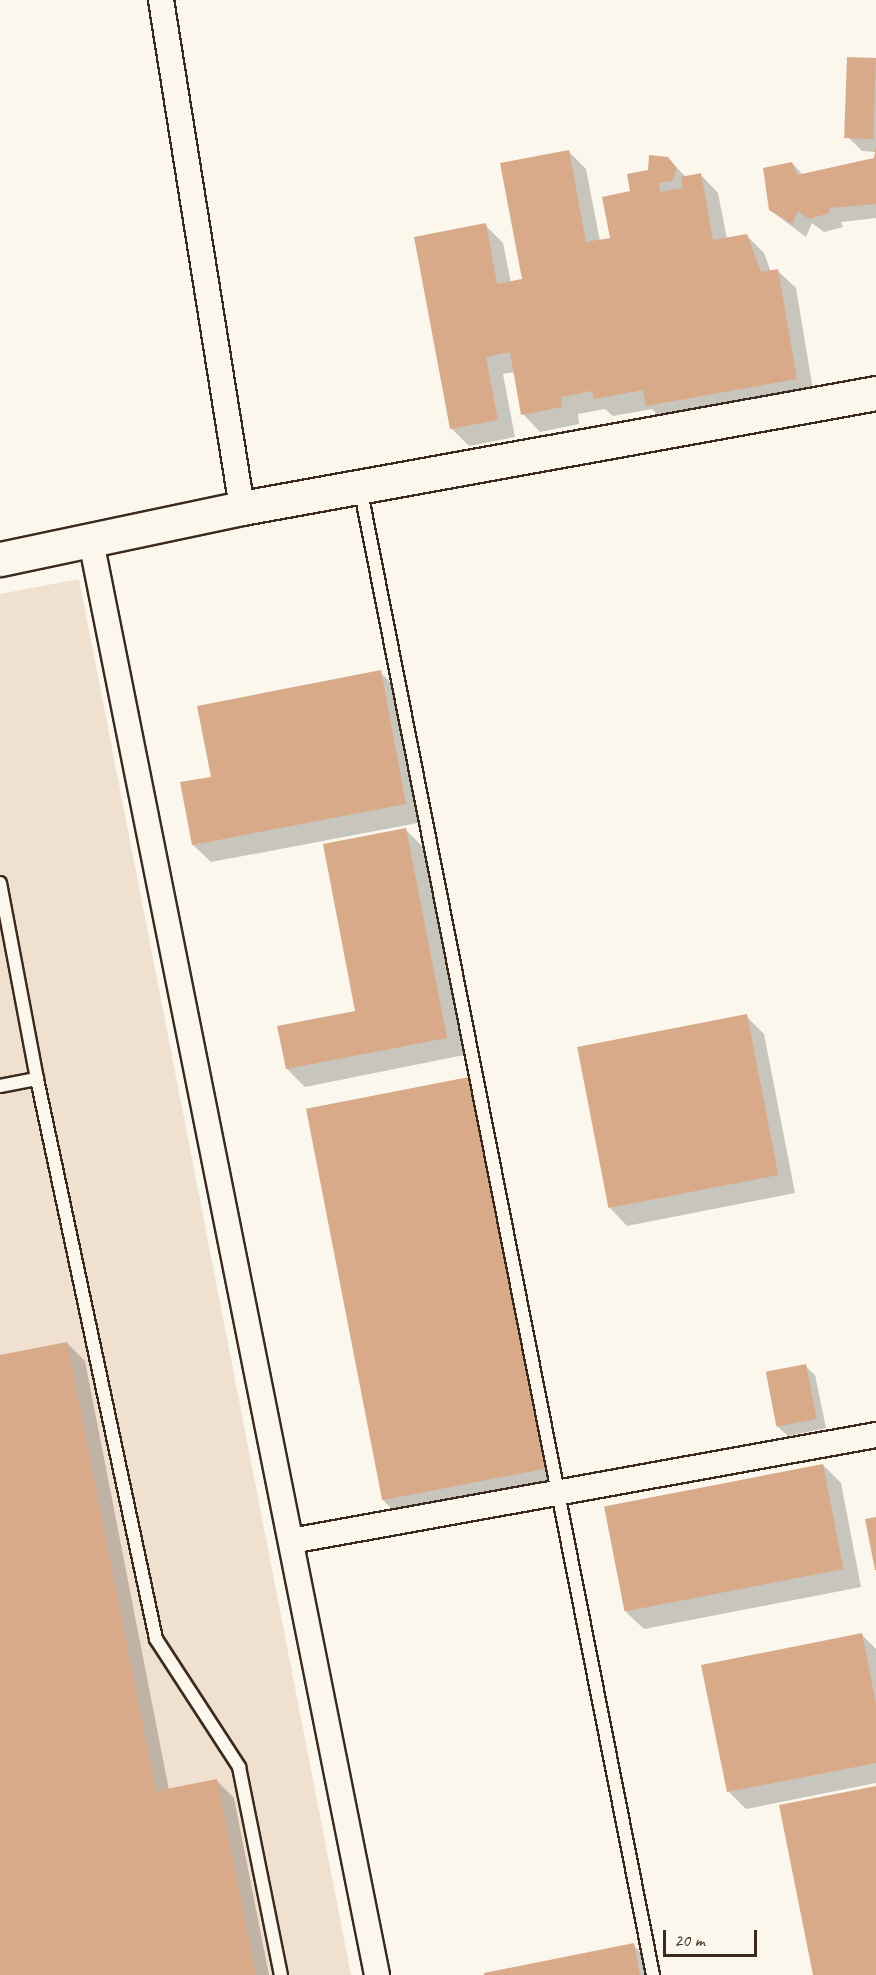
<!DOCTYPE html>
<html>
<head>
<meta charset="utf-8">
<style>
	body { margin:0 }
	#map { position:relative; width:876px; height:1975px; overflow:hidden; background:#fbf7ec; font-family:Caveat,sans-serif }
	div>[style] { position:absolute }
	.built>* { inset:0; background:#f0e0cf }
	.shadow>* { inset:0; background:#0003 }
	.building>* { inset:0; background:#d8aa8a; transform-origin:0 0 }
	.roads { filter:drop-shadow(2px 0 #3b2a1e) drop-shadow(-2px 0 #3b2a1e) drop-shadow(0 2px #3b2a1e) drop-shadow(0 -2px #3b2a1e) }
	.lane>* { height:12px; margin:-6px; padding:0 6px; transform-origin:6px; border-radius:6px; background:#fbf7ec }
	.street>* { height:24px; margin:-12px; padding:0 12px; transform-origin:12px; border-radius:12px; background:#fbf7ec }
	.secondary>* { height:33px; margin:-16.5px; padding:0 16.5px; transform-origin:16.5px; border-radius:16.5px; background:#fbf7ec }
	span { translate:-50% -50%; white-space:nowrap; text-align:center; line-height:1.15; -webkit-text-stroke:6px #fbf7ec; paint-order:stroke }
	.scale { position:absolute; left:663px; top:1930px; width:94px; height:27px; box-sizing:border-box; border:3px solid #3b2a1e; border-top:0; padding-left:8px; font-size:18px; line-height:21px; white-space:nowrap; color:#3b2a1e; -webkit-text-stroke:4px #fbf7ec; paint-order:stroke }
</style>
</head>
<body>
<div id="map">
	<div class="built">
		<div style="clip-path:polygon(79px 579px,351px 1975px,0 1975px,0 594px)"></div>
	</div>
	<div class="shadow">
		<div style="clip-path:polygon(876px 60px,876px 218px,841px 222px,843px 227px,824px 232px,812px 223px,806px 237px,770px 210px,792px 163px,803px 175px,875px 159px,875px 152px,862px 151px,848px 137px)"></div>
		<div style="clip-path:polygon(568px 151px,586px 169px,600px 241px,612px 239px,632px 192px,667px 158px,686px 177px,701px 175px,718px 193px,727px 239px,746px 235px,764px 253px,771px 272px,778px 271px,796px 288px,814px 396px,665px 423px,652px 409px,613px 416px,605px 409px,578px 414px,579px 424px,540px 432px,523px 414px,515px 372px,503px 374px,515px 437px,469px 446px,451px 428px,485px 225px,503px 243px,511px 283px,524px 281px)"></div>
		<div style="clip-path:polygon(380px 672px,398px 690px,423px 822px,211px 862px,193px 845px,212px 778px)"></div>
		<div style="clip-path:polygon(405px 829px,423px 847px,464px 1055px,305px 1087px,287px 1069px,357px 1012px)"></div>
		<div style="clip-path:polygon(746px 1016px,764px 1034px,795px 1193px,627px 1226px,610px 1208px)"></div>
		<div style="clip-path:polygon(468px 1078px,486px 1096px,560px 1486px,400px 1517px,382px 1499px)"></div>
		<div style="clip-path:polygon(67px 1343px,85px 1361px,169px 1790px,216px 1780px,234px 1798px,269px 1975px,0 1975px,0 1357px)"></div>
		<div style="clip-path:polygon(805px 1366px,815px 1375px,826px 1428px,788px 1436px,778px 1427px)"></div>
		<div style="clip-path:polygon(823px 1465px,841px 1483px,861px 1587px,644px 1629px,626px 1612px)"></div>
		<div style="clip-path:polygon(861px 1634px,876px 1649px,876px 1783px,746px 1809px,728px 1791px)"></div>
		<div style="clip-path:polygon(633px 1945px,651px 1963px,653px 1975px,486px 1975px)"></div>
	</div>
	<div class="building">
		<div style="left:847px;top:57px;width:29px;height:81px;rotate:2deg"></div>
		<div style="clip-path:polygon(876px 146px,876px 204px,829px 208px,830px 213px,809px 219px,798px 211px,792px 224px,769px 210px,763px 168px,792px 162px,797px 175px,874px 158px)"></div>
		<div style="clip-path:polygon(569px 150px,586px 242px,610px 238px,602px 197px,630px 191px,627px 174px,648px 170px,649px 155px,668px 157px,677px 168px,672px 181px,659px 183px,660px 192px,683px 188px,681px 177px,701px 173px,713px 240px,747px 234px,761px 272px,778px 269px,797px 379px,646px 406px,643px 390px,594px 399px,592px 391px,561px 397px,562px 407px,521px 415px,510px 352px,486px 357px,498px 420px,450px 429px,414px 237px,486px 223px,497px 284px,522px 279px,500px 163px)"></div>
		<div style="clip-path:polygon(381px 670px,406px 804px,192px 845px,180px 782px,211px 777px,197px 706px)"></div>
		<div style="clip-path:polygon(406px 828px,447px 1038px,286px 1069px,277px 1026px,355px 1011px,323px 844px)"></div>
		<div style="left:747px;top:1014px;width:164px;height:173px;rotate:79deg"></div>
		<div style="left:469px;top:1077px;width:399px;height:166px;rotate:79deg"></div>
		<div style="clip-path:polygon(67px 1342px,156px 1791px,217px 1779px,256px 1975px,0 1975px,0 1355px)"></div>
		<div style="left:806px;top:1364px;width:56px;height:41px;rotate:79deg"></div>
		<div style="left:823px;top:1464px;width:107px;height:223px;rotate:79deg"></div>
		<div style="clip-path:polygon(876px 1517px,876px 1570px,875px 1570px,865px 1519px)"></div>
		<div style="clip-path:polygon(862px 1633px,876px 1704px,876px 1763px,727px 1792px,701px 1665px)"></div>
		<div style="clip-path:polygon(876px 1786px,876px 1975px,813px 1975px,779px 1805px)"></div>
		<div style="clip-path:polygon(634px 1943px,640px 1975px,484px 1975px,484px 1973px)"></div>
	</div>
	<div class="roads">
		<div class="lane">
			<div style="left:360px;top:487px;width:1517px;rotate:78.86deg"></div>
			<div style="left:0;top:883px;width:199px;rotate:79.3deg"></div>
			<div style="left:0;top:1086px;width:38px;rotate:-11deg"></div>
			<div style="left:37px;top:1079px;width:573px;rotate:78deg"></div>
			<div style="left:156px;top:1639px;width:153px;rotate:57deg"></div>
			<div style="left:239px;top:1767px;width:212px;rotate:78.6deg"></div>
		</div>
		<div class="street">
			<div style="left:161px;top:0;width:514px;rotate:80.94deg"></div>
			<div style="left:91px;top:541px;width:1462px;rotate:78.72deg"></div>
			<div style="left:291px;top:1541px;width:595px;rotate:-10.27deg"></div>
		</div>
		<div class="secondary">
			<div style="left:0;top:559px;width:247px;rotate:-11.9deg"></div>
			<div style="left:242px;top:508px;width:644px;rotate:-10.28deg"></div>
		</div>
	</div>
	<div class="scale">20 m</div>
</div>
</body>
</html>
